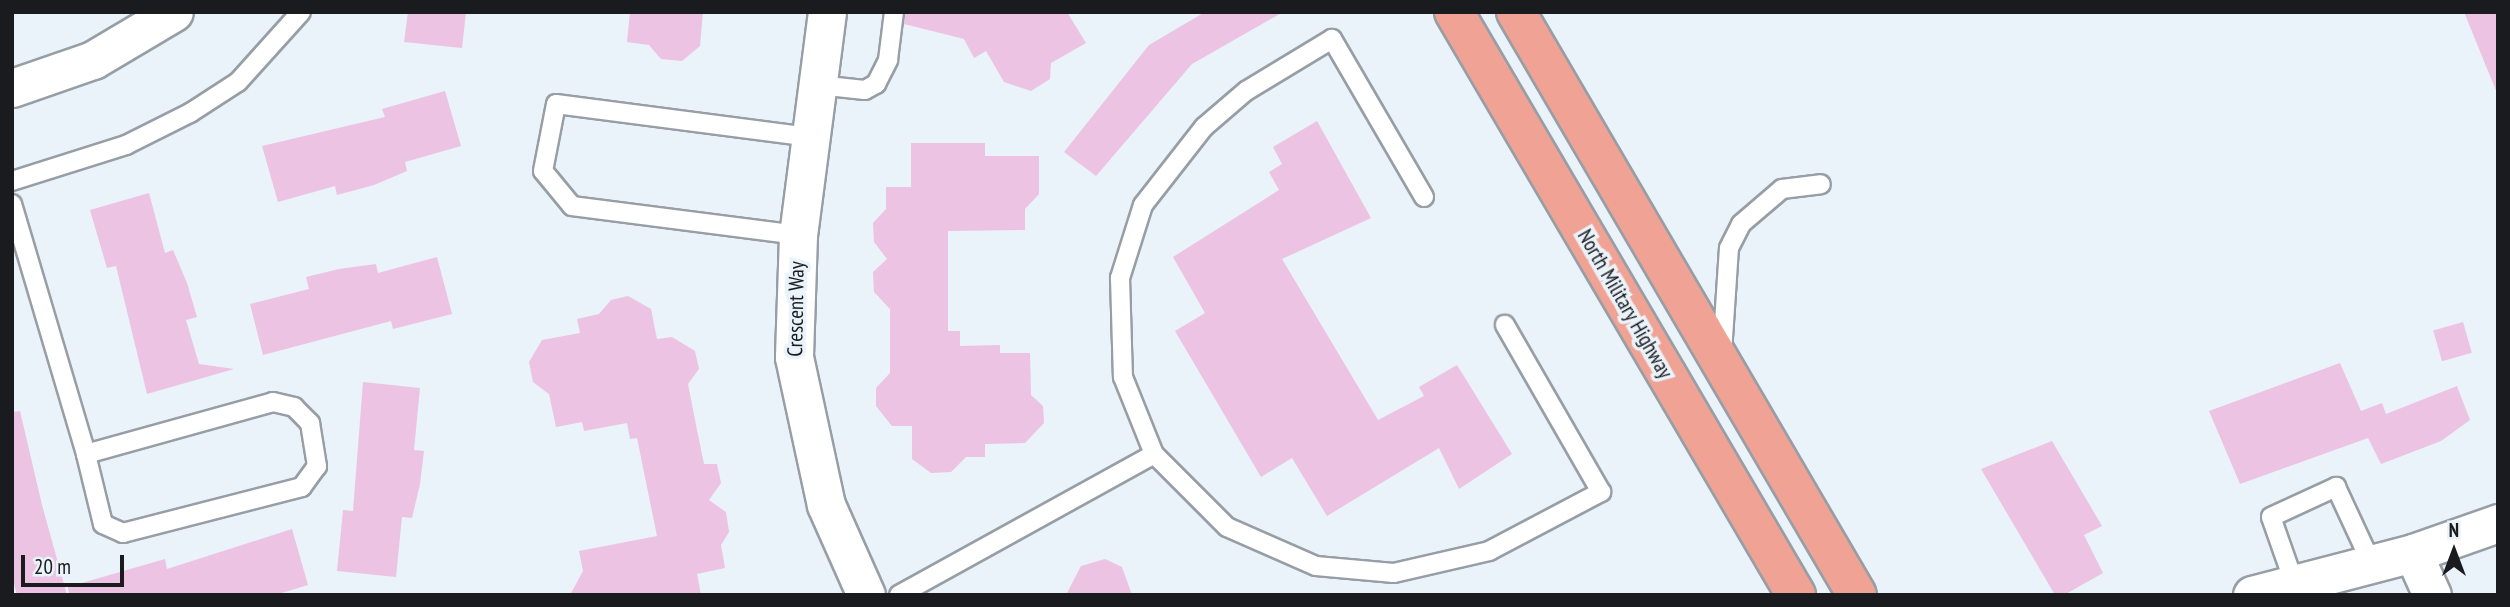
<!DOCTYPE html>
<html>
<head>
<meta charset="utf-8">
<style>
	body { margin:0 }
	#map { position:relative; width:2510px; height:607px; overflow:hidden; background:#eaf2fa; font-family:"PT Sans Narrow",sans-serif }
	div>[style] { position:absolute }
	.building>* { inset:0; background:#ecc3e3; transform-origin:0 0 }
	.roads { filter:drop-shadow(2px 0 #979ea5) drop-shadow(-2px 0 #979ea5) drop-shadow(0 2px #979ea5) drop-shadow(0 -2px #979ea5) }
	.lane>* { height:18px; margin:-9px; padding:0 9px; transform-origin:9px; border-radius:9px; background:#fff }
	.street>* { height:37px; margin:-18.5px; padding:0 18.5px; transform-origin:18.5px; border-radius:18.5px; background:#fff }
	.primary>* { height:38px; margin:-19px; padding:0 19px; transform-origin:19px; border-radius:19px; background:#f0a394 }
	span { translate:-50% -50%; white-space:nowrap; text-align:center; line-height:1.15; -webkit-text-stroke:7px #eaf2fa; paint-order:stroke }
	.street-label { font-size:21px; color:#191b1e }
	.frame { position:absolute; inset:0; border:14px solid #191b1e; pointer-events:none }
	.north { position:absolute; left:2419px; top:516px; width:70px; height:70px; -webkit-text-stroke:5px #eaf2fa; paint-order:stroke; rotate:0deg; font-size:19px; font-weight:700; line-height:28px; text-align:center; color:#191b1e }
	.north::after { content:''; display:block; margin:auto; width:24px; height:32px; background:#191b1e; clip-path:polygon(50% 0,100% 100%,50% 72%,0 100%) }
	.scale { position:absolute; left:21px; top:555px; width:103px; height:32px; box-sizing:border-box; border:4px solid #191b1e; border-top:0; padding-left:9px; font-size:21px; line-height:24px; white-space:nowrap; color:#191b1e; -webkit-text-stroke:5px #eaf2fa; paint-order:stroke }
</style>
</head>
<body>
<div id="map">
	<div class="building">
		<div style="clip-path:polygon(408px 12px,466px 12px,462px 48px,404px 42px)"></div>
		<div style="clip-path:polygon(630px 12px,703px 12px,700px 46px,682px 61px,661px 59px,649px 45px,627px 42px)"></div>
		<div style="clip-path:polygon(905px 12px,1067px 12px,1086px 43px,1051px 63px,1050px 79px,1031px 91px,1004px 82px,986px 51px,974px 58px,964px 39px,904px 24px)"></div>
		<div style="clip-path:polygon(1205px 12px,1283px 12px,1192px 64px,1096px 176px,1064px 152px,1149px 45px)"></div>
		<div style="clip-path:polygon(2464px 12px,2498px 12px,2498px 93px,2497px 93px)"></div>
		<div style="clip-path:polygon(445px 91px,461px 146px,405px 162px,407px 171px,374px 185px,337px 195px,335px 186px,278px 202px,262px 146px,385px 117px,382px 109px)"></div>
		<div style="clip-path:polygon(1317px 121px,1371px 218px,1282px 259px,1378px 420px,1424px 396px,1419px 387px,1457px 365px,1512px 454px,1459px 489px,1439px 448px,1327px 516px,1292px 458px,1261px 477px,1175px 331px,1205px 313px,1173px 257px,1279px 190px,1269px 172px,1282px 164px,1273px 147px)"></div>
		<div style="clip-path:polygon(911px 143px,985px 143px,985px 156px,1039px 156px,1039px 194px,1025px 209px,1025px 230px,948px 231px,948px 331px,960px 331px,960px 346px,1000px 345px,1000px 353px,1030px 353px,1031px 395px,1043px 406px,1044px 423px,1025px 443px,985px 444px,985px 457px,966px 457px,951px 472px,931px 473px,912px 459px,912px 426px,892px 426px,876px 406px,876px 388px,890px 373px,890px 309px,874px 292px,873px 272px,887px 259px,874px 242px,873px 223px,886px 209px,886px 187px,911px 187px)"></div>
		<div style="clip-path:polygon(149px 193px,165px 253px,173px 250px,187px 283px,197px 317px,186px 320px,199px 364px,234px 369px,147px 394px,116px 266px,107px 268px,90px 210px)"></div>
		<div style="clip-path:polygon(437px 257px,452px 314px,393px 329px,391px 321px,263px 355px,250px 304px,309px 289px,306px 277px,339px 269px,376px 264px,378px 273px)"></div>
		<div style="clip-path:polygon(628px 296px,651px 309px,657px 339px,672px 337px,695px 351px,699px 369px,688px 384px,697px 430px,704px 464px,717px 464px,721px 483px,709px 500px,726px 512px,729px 532px,721px 545px,725px 568px,697px 574px,701px 595px,570px 595px,583px 571px,579px 551px,657px 536px,637px 438px,630px 439px,627px 423px,584px 431px,582px 422px,556px 427px,549px 394px,533px 382px,529px 362px,542px 340px,580px 333px,577px 319px,599px 314px,611px 300px)"></div>
		<div style="left:2463px;top:322px;width:32px;height:31px;rotate:74deg"></div>
		<div style="clip-path:polygon(2340px 363px,2361px 411px,2382px 403px,2386px 414px,2457px 386px,2470px 420px,2441px 441px,2381px 464px,2368px 438px,2240px 484px,2209px 411px)"></div>
		<div style="clip-path:polygon(363px 382px,420px 388px,414px 450px,424px 451px,420px 484px,412px 518px,402px 517px,396px 577px,337px 571px,343px 510px,353px 511px)"></div>
		<div style="clip-path:polygon(20px 411px,42px 505px,67px 595px,17px 595px,12px 576px,12px 412px)"></div>
		<div style="clip-path:polygon(2052px 441px,2102px 526px,2084px 535px,2103px 573px,2064px 595px,2055px 595px,1981px 469px)"></div>
		<div style="clip-path:polygon(292px 529px,308px 585px,275px 595px,69px 595px,68px 587px,165px 559px,167px 569px)"></div>
		<div style="clip-path:polygon(1105px 559px,1122px 567px,1132px 595px,1066px 595px,1081px 566px)"></div>
	</div>
	<div class="roads">
		<div class="lane">
			<div style="left:818px;top:85px;width:47px;rotate:6.1deg"></div>
			<div style="left:865px;top:90px;width:13px;rotate:-29deg"></div>
			<div style="left:876px;top:84px;width:27px;rotate:-63deg"></div>
			<div style="left:888px;top:60px;width:48px;rotate:-82.9deg"></div>
			<div style="left:12px;top:181px;width:120px;rotate:-17.5deg"></div>
			<div style="left:126px;top:145px;width:72px;rotate:-26.6deg"></div>
			<div style="left:190px;top:113px;width:57px;rotate:-32.9deg"></div>
			<div style="left:238px;top:82px;width:94px;rotate:-48deg"></div>
			<div style="left:1424px;top:197px;width:183px;rotate:-120.2deg"></div>
			<div style="left:1332px;top:39px;width:100px;rotate:148.8deg"></div>
			<div style="left:1246px;top:91px;width:55px;rotate:139.4deg"></div>
			<div style="left:1204px;top:127px;width:99px;rotate:128deg"></div>
			<div style="left:1143px;top:205px;width:77px;rotate:107.5deg"></div>
			<div style="left:1120px;top:278px;width:99px;rotate:88.3deg"></div>
			<div style="left:1123px;top:377px;width:83px;rotate:68.1deg"></div>
			<div style="left:1154px;top:454px;width:103px;rotate:45deg"></div>
			<div style="left:1227px;top:527px;width:97px;rotate:23.7deg"></div>
			<div style="left:1316px;top:566px;width:78px;rotate:5.1deg"></div>
			<div style="left:1394px;top:573px;width:98px;rotate:-13deg"></div>
			<div style="left:1489px;top:551px;width:127px;rotate:-27.8deg"></div>
			<div style="left:1601px;top:492px;width:193px;rotate:-119.9deg"></div>
			<div style="left:12px;top:204px;width:261px;rotate:73.5deg"></div>
			<div style="left:798px;top:235px;width:228px;rotate:-172.7deg"></div>
			<div style="left:572px;top:206px;width:45px;rotate:-129.6deg"></div>
			<div style="left:543px;top:171px;width:68px;rotate:-79deg"></div>
			<div style="left:556px;top:104px;width:257px;rotate:7.4deg"></div>
			<div style="left:1722px;top:353px;width:105px;rotate:-86.2deg"></div>
			<div style="left:1729px;top:248px;width:27px;rotate:-63deg"></div>
			<div style="left:1741px;top:224px;width:54px;rotate:-40.5deg"></div>
			<div style="left:1782px;top:189px;width:39px;rotate:-7deg"></div>
			<div style="left:273px;top:402px;width:22px;rotate:13deg"></div>
			<div style="left:294px;top:407px;width:23px;rotate:45deg"></div>
			<div style="left:310px;top:423px;width:44px;rotate:80.8deg"></div>
			<div style="left:317px;top:466px;width:26px;rotate:126deg"></div>
			<div style="left:302px;top:487px;width:185px;rotate:165.6deg"></div>
			<div style="left:123px;top:533px;width:22px;rotate:-156deg"></div>
			<div style="left:103px;top:524px;width:72px;rotate:-103.7deg"></div>
			<div style="left:86px;top:454px;width:194px;rotate:-15.5deg"></div>
			<div style="left:2296px;top:588px;width:75px;rotate:-109.4deg"></div>
			<div style="left:2271px;top:517px;width:72px;rotate:-24.8deg"></div>
			<div style="left:2336px;top:487px;width:90px;rotate:65.1deg"></div>
			<div style="left:899px;top:595px;width:291px;rotate:-28.9deg"></div>
		</div>
		<div class="street">
			<div style="left:827px;top:12px;width:225px;rotate:97.4deg"></div>
			<div style="left:798px;top:235px;width:122px;rotate:91.9deg"></div>
			<div style="left:794px;top:357px;width:151px;rotate:77.8deg"></div>
			<div style="left:826px;top:505px;width:98px;rotate:66deg"></div>
			<div style="left:12px;top:88px;width:86px;rotate:-19.1deg"></div>
			<div style="left:93px;top:60px;width:94px;rotate:-30.7deg"></div>
			<div style="left:2413px;top:553px;width:46px;rotate:65.7deg"></div>
			<div style="left:2252px;top:595px;width:166px;rotate:-14.6deg"></div>
			<div style="left:2413px;top:553px;width:90px;rotate:-19.4deg"></div>
		</div>
		<div class="primary">
			<div style="left:1454px;top:12px;width:676px;rotate:59.6deg"></div>
			<div style="left:1516px;top:12px;width:675px;rotate:59.68deg"></div>
		</div>
	</div>
	<div class="street-label">
		<span style="left:1625px;top:304px;rotate:60deg">North Military Highway</span>
		<span style="left:796px;top:309px;rotate:-89deg">Crescent Way</span>
	</div>
	<div class="frame"></div>
	<div class="north">N</div>
	<div class="scale">20 m</div>
</div>
</body>
</html>
